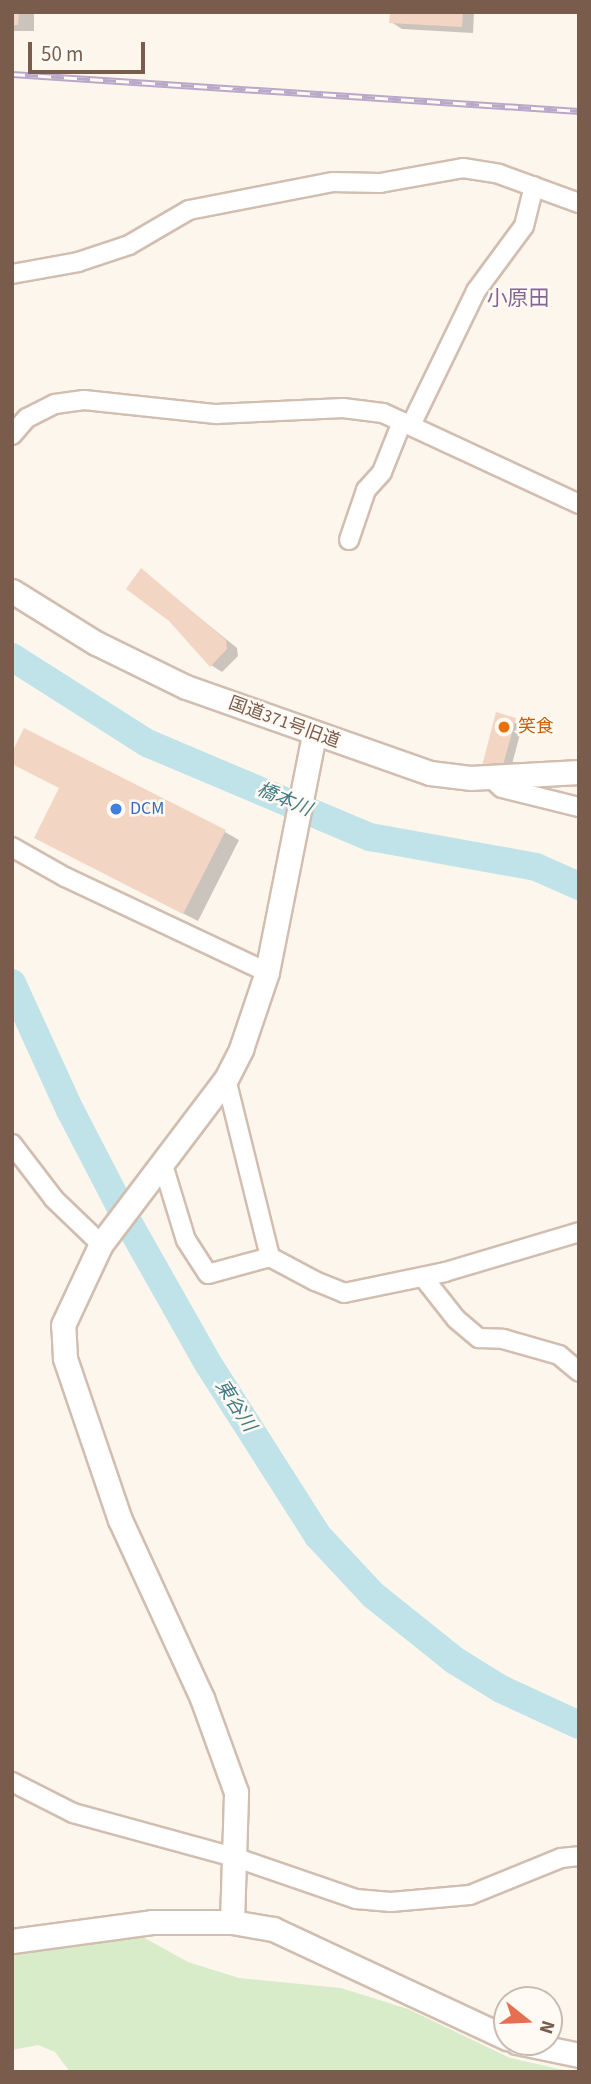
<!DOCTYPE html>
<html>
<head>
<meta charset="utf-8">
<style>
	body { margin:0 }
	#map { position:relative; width:591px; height:2084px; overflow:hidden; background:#fdf6ec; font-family:"Source Sans 3","Noto Sans JP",sans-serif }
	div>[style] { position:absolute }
	.green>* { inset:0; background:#d8ecc9 }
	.shadow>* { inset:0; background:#0003; transform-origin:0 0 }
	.river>* { height:28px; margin:-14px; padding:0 14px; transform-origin:14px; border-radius:14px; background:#bfe3e8 }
	.building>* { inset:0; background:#f3d5c3 }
	.roads { filter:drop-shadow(2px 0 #d1beb0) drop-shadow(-2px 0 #d1beb0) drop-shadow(0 2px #d1beb0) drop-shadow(0 -2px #d1beb0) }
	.minor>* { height:18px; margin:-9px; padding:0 9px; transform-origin:9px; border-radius:9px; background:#fff }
	.tertiary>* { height:23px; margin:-11.5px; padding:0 11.5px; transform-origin:11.5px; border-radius:11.5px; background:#fff }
	.rail>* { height:7px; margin-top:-3.5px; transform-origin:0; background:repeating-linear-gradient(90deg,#fffaf3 0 13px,#b9a8c9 0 26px); box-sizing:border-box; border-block:2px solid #b9a8c9 }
	.dots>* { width:19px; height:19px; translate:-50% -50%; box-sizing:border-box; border:4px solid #fffaf3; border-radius:50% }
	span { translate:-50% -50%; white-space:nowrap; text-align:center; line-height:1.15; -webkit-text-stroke:5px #fffaf3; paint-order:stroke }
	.street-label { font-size:18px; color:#7a5c4d }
	.food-label { font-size:18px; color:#c56008 }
	.left { translate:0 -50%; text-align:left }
	.shop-label { font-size:18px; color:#366cbe }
	.water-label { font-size:19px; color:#437c86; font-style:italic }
	.quarter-label { font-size:21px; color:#846695 }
	.frame { position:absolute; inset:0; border:14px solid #7a5c4d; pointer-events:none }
	.north { position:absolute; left:493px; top:1986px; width:70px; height:70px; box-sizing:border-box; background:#fffaf3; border:2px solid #cabbb1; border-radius:50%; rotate:108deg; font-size:19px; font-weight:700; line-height:28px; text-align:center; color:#7a5c4d }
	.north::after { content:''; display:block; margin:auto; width:24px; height:32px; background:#e76f51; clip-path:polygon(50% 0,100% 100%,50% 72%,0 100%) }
	.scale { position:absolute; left:28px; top:42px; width:117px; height:32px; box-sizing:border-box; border:4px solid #7a5c4d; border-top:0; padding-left:9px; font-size:21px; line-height:24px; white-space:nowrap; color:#7a5c4d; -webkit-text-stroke:5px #fffaf3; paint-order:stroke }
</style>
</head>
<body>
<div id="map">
	<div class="green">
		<div style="clip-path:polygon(141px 1936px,188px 1962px,239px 1978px,341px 1988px,408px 2009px,510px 2058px,573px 2072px,70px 2072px,55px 2052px,38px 2045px,12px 2050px,12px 1955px)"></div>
	</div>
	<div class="shadow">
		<div style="left:12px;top:12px;width:22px;height:19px"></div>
		<div style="clip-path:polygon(392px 12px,474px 12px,473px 33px,402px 29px,391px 22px)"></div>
		<div style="clip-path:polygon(142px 571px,237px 648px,238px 656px,222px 672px,211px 665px)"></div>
		<div style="clip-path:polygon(498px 715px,523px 723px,511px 768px,491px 769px)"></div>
		<div style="clip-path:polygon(61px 788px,225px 832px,239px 840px,198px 921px,51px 846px)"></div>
	</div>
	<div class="river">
		<div style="left:12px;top:657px;width:160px;rotate:32.5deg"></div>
		<div style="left:147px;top:743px;width:242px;rotate:22.9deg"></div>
		<div style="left:370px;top:837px;width:169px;rotate:10.2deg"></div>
		<div style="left:536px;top:867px;width:47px;rotate:23.8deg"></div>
		<div style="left:12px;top:983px;width:140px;rotate:65.5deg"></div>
		<div style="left:70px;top:1110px;width:126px;rotate:62.6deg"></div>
		<div style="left:128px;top:1222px;width:164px;rotate:60.5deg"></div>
		<div style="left:209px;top:1365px;width:203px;rotate:57.5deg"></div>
		<div style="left:318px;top:1536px;width:81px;rotate:47deg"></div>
		<div style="left:373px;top:1595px;width:104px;rotate:38.7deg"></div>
		<div style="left:454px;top:1660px;width:55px;rotate:31.7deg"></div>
		<div style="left:501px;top:1689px;width:86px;rotate:24.8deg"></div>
	</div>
	<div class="building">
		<div style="clip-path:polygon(12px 12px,19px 12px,18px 25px,12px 25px)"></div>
		<div style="clip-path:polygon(390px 12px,463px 12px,462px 27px,389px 23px)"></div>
		<div style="clip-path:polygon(141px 568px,226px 640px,227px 649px,210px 667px,169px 621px,126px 589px)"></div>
		<div style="clip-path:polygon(496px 712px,516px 718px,503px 765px,482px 766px)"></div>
		<div style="clip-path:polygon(24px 728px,226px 830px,183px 914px,34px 838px,59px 788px,12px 764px,12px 752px)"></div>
	</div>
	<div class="roads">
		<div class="minor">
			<div style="left:12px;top:274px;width:67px;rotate:-10.3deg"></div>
			<div style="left:78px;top:262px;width:54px;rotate:-18.4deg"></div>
			<div style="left:129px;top:245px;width:69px;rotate:-30.3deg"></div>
			<div style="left:189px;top:210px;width:147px;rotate:-11deg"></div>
			<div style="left:333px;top:182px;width:47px;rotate:1.2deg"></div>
			<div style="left:380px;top:183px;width:84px;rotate:-10.2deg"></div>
			<div style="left:463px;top:168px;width:36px;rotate:9deg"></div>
			<div style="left:499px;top:174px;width:85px;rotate:19.9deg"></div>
			<div style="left:411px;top:425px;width:149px;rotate:-64.1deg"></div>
			<div style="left:476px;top:291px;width:81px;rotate:-53.6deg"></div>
			<div style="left:524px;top:226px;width:41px;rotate:-76deg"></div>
			<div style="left:12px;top:435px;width:23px;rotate:-49deg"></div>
			<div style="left:27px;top:418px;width:31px;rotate:-27deg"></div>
			<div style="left:55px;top:404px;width:29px;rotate:-8deg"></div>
			<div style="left:84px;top:400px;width:133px;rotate:6.1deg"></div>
			<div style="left:216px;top:414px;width:127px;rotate:-2.7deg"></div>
			<div style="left:343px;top:408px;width:40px;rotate:7.1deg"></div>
			<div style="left:383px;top:413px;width:216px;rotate:24.9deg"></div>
			<div style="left:349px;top:540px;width:53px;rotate:-71.2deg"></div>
			<div style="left:366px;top:490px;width:24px;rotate:-48deg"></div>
			<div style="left:382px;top:472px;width:54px;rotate:-68.2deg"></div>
			<div style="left:490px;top:777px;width:16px;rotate:43deg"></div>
			<div style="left:502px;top:788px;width:79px;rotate:13.9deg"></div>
			<div style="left:12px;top:847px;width:61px;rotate:29.5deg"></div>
			<div style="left:65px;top:877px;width:223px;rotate:25.2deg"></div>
			<div style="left:226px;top:1079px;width:183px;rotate:76.1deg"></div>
			<div style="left:270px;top:1257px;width:51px;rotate:28.1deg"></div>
			<div style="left:315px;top:1281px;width:31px;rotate:22deg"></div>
			<div style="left:344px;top:1293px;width:103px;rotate:-11.7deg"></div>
			<div style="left:445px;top:1272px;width:140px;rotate:-16.6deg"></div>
			<div style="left:12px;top:1144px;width:69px;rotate:52.6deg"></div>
			<div style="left:54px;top:1199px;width:65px;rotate:43.8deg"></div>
			<div style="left:163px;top:1165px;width:78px;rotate:73deg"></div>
			<div style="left:186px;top:1240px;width:40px;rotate:57.1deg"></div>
			<div style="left:208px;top:1274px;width:64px;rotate:-15.3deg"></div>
			<div style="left:423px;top:1277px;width:53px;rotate:51.8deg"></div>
			<div style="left:456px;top:1319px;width:30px;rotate:40deg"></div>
			<div style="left:479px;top:1338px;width:24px;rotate:2deg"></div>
			<div style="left:503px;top:1339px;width:58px;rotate:15.9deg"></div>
			<div style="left:559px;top:1355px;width:26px;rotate:40deg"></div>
			<div style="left:12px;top:1782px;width:68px;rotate:26.9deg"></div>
			<div style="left:73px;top:1813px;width:167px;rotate:15.3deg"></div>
			<div style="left:234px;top:1857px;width:129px;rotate:19deg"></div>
			<div style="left:356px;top:1899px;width:35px;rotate:5deg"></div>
			<div style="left:391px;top:1902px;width:79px;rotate:-5.1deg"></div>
			<div style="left:470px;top:1895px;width:98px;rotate:-22.1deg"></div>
			<div style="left:561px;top:1858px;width:18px;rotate:-6deg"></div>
		</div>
		<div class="tertiary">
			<div style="left:12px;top:591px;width:99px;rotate:31.8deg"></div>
			<div style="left:96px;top:643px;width:100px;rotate:26.1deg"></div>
			<div style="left:186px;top:687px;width:259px;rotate:19.4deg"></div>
			<div style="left:430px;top:773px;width:40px;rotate:7.1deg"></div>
			<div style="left:470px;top:778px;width:109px;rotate:-3.2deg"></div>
			<div style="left:232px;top:1922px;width:130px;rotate:-88.2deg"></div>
			<div style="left:236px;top:1792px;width:100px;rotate:-109.9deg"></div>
			<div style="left:202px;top:1698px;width:196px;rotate:-114.7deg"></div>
			<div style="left:120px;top:1520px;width:171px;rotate:-108.8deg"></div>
			<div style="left:65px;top:1358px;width:33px;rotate:-93deg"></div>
			<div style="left:63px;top:1325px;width:89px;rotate:-64.9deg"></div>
			<div style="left:101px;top:1244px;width:207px;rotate:-52.9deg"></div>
			<div style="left:226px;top:1079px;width:34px;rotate:-63deg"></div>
			<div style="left:241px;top:1049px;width:81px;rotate:-71.3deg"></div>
			<div style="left:267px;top:972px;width:242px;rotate:-78.8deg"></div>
			<div style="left:12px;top:1941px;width:141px;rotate:-7.7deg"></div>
			<div style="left:152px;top:1922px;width:80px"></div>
			<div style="left:232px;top:1922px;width:42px;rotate:9.7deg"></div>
			<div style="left:273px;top:1929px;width:258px;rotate:25deg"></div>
			<div style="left:517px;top:2042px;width:63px;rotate:11.8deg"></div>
		</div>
	</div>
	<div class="rail">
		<div style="left:12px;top:74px;width:568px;rotate:3.73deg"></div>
	</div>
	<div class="dots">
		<div style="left:504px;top:727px;background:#e8710a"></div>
		<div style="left:116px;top:809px;background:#3f7fe0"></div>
	</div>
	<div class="street-label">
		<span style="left:284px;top:723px;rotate:20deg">国道371号旧道</span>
	</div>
	<div class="food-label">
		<span class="left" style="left:518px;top:727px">笑食</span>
	</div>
	<div class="shop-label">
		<span class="left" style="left:130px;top:809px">DCM</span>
	</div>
	<div class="water-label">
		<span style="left:284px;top:800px;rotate:23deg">橋本川</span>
		<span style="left:235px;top:1406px;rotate:57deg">東谷川</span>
	</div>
	<div class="quarter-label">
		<span style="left:518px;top:298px">小原田</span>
	</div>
	<div class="frame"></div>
	<div class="north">N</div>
	<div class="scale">50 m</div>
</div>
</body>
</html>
